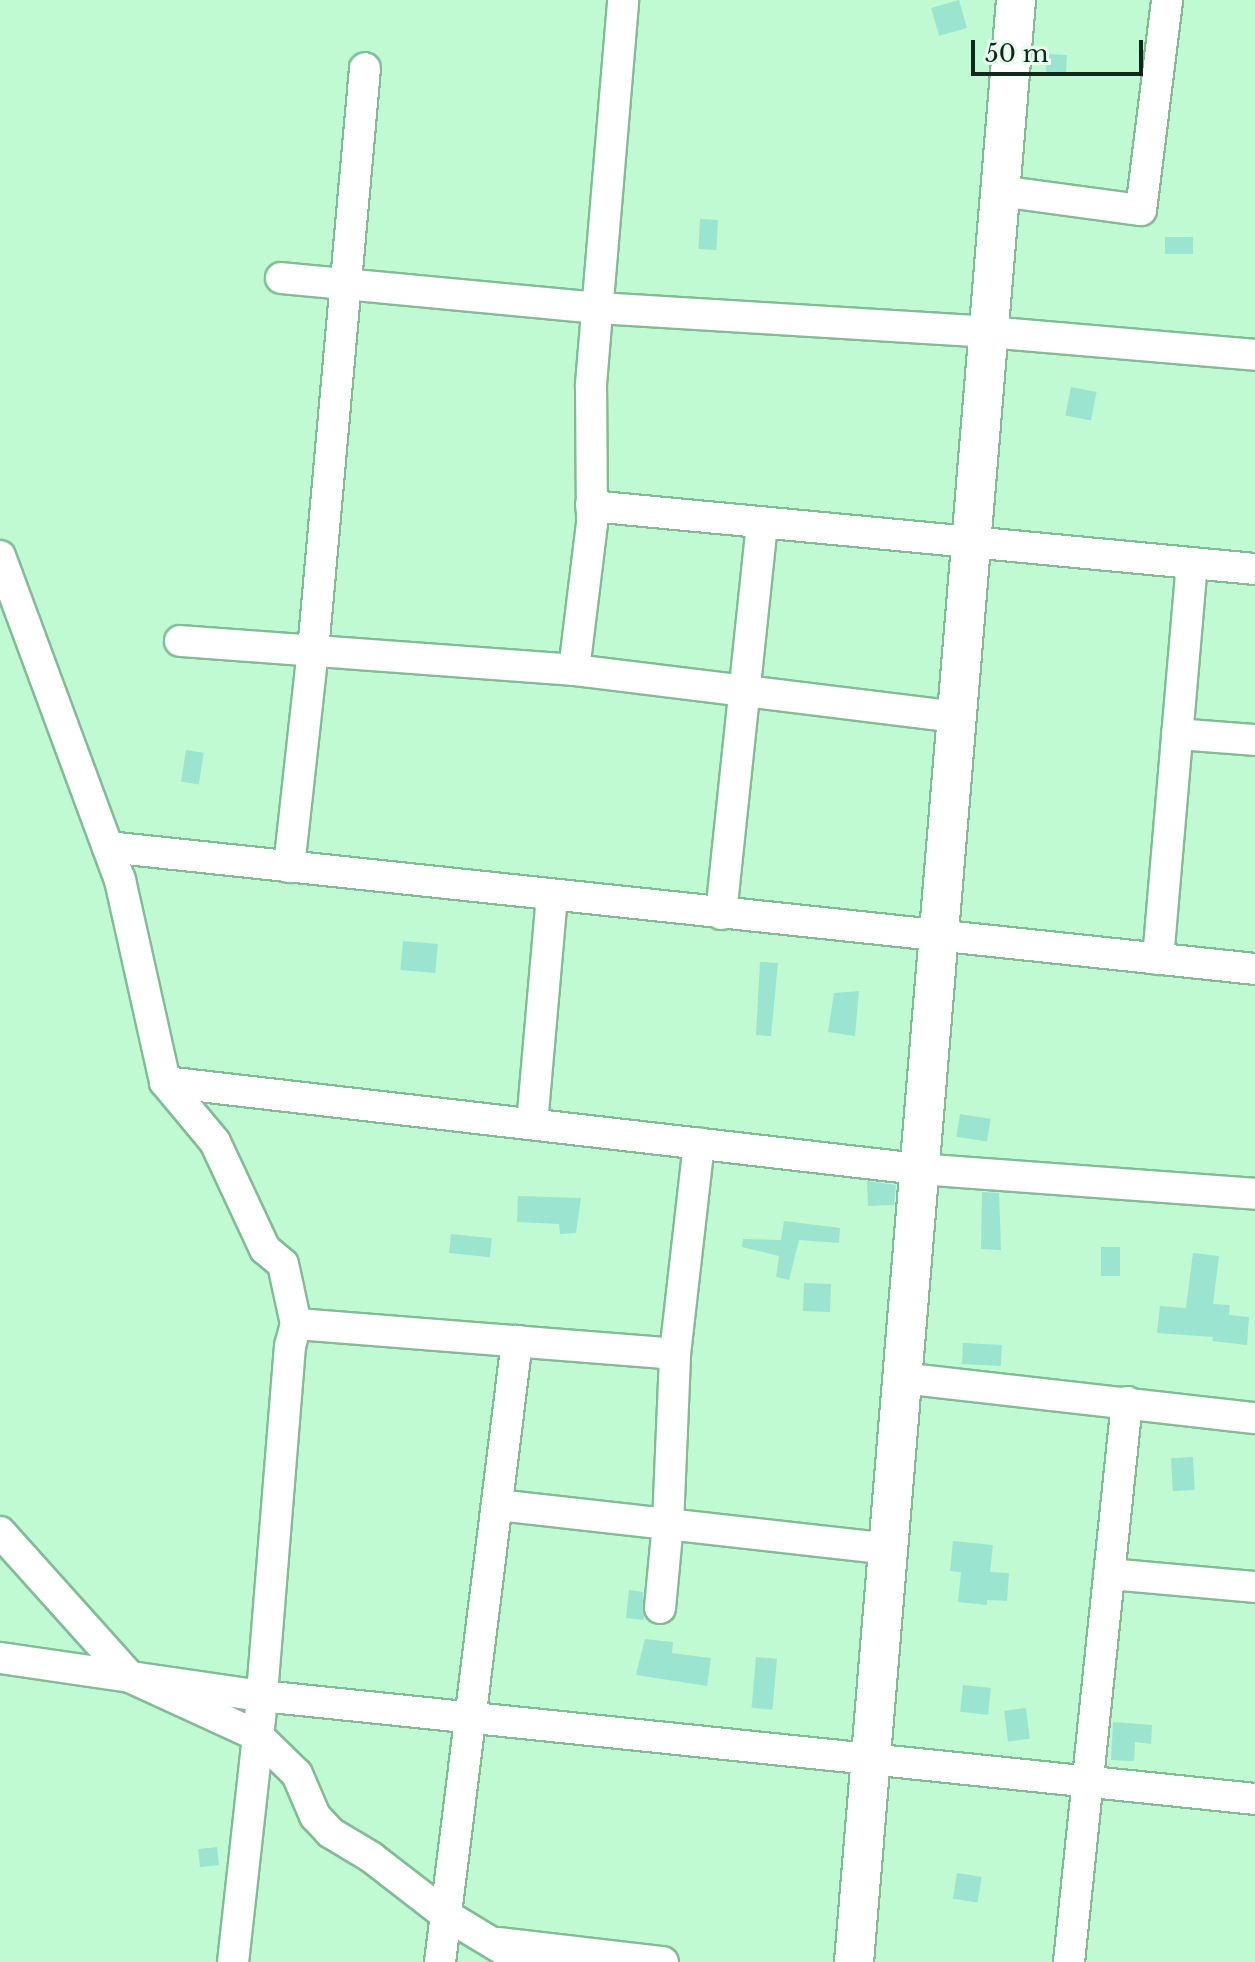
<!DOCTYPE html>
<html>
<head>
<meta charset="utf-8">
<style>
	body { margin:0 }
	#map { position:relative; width:1255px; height:1962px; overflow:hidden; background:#c0fad3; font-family:"Libre Baskerville",serif }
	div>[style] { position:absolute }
	.building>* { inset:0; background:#9ae4d0; transform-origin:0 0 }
	.roads { filter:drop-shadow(2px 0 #83bb97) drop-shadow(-2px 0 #83bb97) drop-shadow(0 2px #83bb97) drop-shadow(0 -2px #83bb97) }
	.minor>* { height:30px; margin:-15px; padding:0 15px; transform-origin:15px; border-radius:15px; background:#fff }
	.major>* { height:38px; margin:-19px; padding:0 19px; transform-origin:19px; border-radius:19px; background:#fff }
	span { translate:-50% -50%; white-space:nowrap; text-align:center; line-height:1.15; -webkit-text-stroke:6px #e7fdee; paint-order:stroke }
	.scale { position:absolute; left:971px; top:40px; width:172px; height:36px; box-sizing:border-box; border:4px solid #102719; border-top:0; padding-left:10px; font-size:24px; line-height:28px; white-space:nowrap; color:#102719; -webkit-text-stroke:6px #e7fdee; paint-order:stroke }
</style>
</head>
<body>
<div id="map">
	<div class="building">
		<div style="left:959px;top:0;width:29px;height:29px;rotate:74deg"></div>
		<div style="left:1047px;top:54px;width:20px;height:21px;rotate:3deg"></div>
		<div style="left:700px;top:219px;width:18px;height:30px;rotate:3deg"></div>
		<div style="left:1165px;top:237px;width:28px;height:17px"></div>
		<div style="left:1071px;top:387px;width:26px;height:29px;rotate:11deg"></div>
		<div style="left:186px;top:750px;width:18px;height:32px;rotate:9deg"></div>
		<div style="left:403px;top:941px;width:35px;height:29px;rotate:5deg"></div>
		<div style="clip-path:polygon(760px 962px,778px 963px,771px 1036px,756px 1035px)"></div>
		<div style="clip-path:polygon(859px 991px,855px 1036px,828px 1032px,834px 993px)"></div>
		<div style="left:960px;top:1114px;width:31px;height:23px;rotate:9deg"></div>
		<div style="clip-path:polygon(867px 1181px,896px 1185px,894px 1205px,868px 1206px)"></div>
		<div style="clip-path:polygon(982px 1192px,999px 1193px,1001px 1250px,981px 1249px)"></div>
		<div style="clip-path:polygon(518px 1196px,581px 1198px,576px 1233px,560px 1234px,559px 1224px,517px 1222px)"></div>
		<div style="clip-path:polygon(784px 1221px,840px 1228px,839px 1243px,799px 1240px,789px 1280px,776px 1277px,779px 1256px,742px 1247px,743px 1239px,781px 1240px)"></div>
		<div style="left:451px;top:1234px;width:41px;height:19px;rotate:6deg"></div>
		<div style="left:1101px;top:1247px;width:19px;height:29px"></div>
		<div style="clip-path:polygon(1193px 1253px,1219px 1256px,1213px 1304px,1230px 1305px,1229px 1315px,1249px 1317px,1247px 1345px,1212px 1341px,1213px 1337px,1157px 1333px,1160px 1306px,1186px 1308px)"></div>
		<div style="left:804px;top:1283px;width:27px;height:28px;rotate:2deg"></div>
		<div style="left:963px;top:1343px;width:39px;height:21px;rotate:3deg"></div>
		<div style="left:1193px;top:1457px;width:33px;height:22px;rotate:87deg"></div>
		<div style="clip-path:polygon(953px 1541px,993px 1545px,990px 1572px,1009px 1573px,1007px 1601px,987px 1600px,987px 1605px,958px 1602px,961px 1572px,950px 1571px)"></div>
		<div style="clip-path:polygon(629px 1590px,643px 1592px,644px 1620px,626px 1618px)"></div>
		<div style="clip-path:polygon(645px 1639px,673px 1642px,672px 1653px,711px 1658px,707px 1686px,636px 1675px)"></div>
		<div style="left:756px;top:1657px;width:21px;height:51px;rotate:5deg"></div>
		<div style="left:963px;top:1685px;width:28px;height:27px;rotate:6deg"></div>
		<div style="left:1026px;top:1708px;width:31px;height:22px;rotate:83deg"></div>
		<div style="clip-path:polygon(1113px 1722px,1152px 1725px,1151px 1744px,1135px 1742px,1134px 1761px,1111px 1760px)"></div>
		<div style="left:217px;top:1847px;width:18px;height:19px;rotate:84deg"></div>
		<div style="left:957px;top:1873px;width:25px;height:26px;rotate:9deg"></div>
	</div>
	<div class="roads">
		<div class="minor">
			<div style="left:1000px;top:191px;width:142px;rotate:7.7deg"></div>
			<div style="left:1141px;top:210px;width:212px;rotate:-82.9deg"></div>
			<div style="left:281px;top:278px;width:317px;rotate:5.4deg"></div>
			<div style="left:597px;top:308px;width:392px;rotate:3.5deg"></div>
			<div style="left:988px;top:332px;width:268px;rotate:4.9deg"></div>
			<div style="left:591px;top:506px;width:667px;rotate:5.42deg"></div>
			<div style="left:0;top:556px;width:346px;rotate:69.7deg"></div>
			<div style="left:120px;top:880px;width:207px;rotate:77.4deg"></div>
			<div style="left:165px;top:1082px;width:78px;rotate:50.2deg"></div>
			<div style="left:215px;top:1142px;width:118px;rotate:65deg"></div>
			<div style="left:265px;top:1249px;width:23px;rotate:40deg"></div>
			<div style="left:283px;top:1264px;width:61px;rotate:77.8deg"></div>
			<div style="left:296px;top:1324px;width:23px;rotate:105deg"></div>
			<div style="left:290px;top:1346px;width:373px;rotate:94.6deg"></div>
			<div style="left:260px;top:1718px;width:245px;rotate:96.3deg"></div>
			<div style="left:180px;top:641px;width:395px;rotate:4.2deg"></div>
			<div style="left:574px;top:670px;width:385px;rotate:7deg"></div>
			<div style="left:574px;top:670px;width:148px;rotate:-83deg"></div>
			<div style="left:592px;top:523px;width:139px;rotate:-90.4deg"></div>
			<div style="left:591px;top:384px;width:385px;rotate:-85.2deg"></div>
			<div style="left:1177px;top:734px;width:78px;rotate:4.4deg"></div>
			<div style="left:108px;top:847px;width:1153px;rotate:6.07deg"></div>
			<div style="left:289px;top:867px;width:217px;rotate:-83.7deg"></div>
			<div style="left:313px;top:651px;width:585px;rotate:-84.9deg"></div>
			<div style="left:721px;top:914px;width:393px;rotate:-84deg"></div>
			<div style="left:1158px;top:959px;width:397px;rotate:-85.1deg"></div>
			<div style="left:165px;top:1082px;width:758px;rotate:6.59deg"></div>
			<div style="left:918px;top:1169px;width:338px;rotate:4.2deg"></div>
			<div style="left:532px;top:1124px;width:230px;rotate:-85deg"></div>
			<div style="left:296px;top:1324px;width:380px;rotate:4.5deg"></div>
			<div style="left:902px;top:1378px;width:355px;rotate:6.5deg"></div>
			<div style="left:498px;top:1505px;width:393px;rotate:6.4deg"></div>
			<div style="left:0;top:1532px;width:195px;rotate:48.1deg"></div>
			<div style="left:130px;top:1677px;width:141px;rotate:24.7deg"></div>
			<div style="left:258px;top:1736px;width:54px;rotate:44.3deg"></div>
			<div style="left:297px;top:1774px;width:46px;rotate:66.8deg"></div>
			<div style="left:315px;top:1816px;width:23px;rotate:47deg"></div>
			<div style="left:331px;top:1833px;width:47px;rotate:31deg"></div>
			<div style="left:371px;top:1857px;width:95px;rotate:37.7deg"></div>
			<div style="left:446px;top:1915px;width:91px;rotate:31.1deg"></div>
			<div style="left:1109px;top:1574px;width:147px;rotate:5.1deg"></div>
			<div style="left:660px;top:1608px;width:84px;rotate:-84.6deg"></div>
			<div style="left:668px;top:1524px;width:170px;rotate:-87.6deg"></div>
			<div style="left:675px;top:1354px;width:212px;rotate:-83.5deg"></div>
			<div style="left:0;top:1658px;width:265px;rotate:8.3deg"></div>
			<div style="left:262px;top:1696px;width:998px;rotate:5.92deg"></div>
			<div style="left:498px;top:1943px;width:166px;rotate:6.6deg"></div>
			<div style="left:440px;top:1962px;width:626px;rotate:-82.93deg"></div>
			<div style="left:1069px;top:1962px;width:563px;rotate:-84.09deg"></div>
		</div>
		<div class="major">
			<div style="left:854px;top:1962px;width:1969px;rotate:-85.28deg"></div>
		</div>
	</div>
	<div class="scale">50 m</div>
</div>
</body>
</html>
